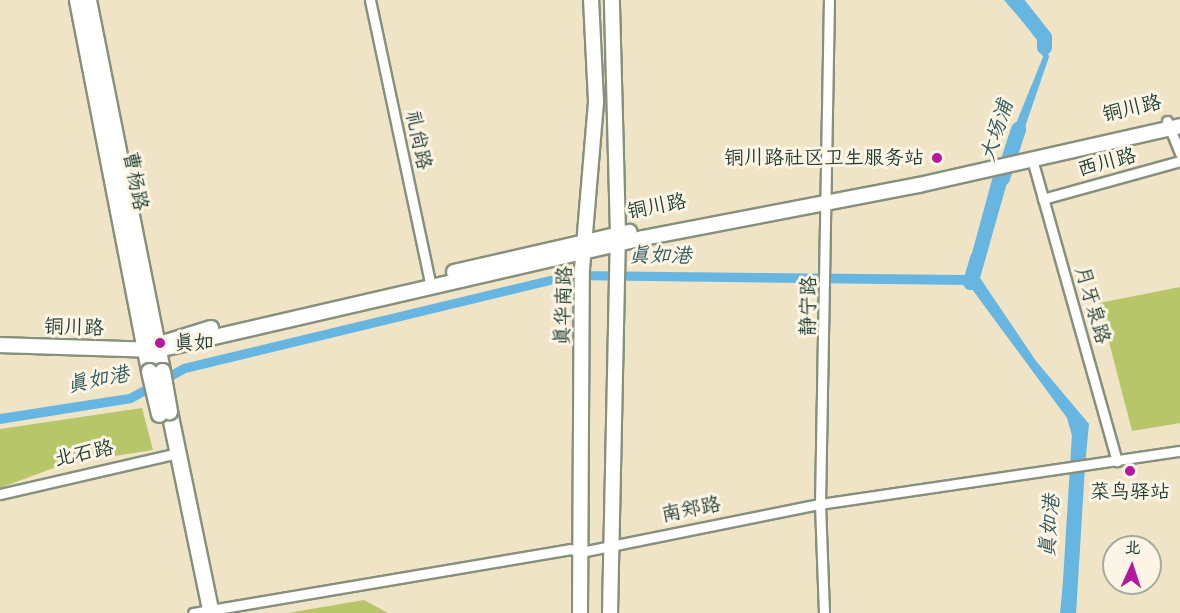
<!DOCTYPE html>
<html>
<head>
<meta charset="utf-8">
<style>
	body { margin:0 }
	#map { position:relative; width:1180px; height:613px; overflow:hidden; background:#efe4c5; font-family:Mynerve,"LXGW WenKai TC",sans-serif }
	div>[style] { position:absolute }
	.green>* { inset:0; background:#b6c669 }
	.water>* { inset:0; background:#67b5e1 }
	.river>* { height:15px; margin:-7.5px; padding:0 7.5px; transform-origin:7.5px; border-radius:7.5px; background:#67b5e1 }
	.roads { filter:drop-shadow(2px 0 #87907c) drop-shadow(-2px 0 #87907c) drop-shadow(0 2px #87907c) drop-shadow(0 -2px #87907c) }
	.minor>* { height:9px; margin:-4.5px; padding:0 4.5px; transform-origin:4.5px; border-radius:4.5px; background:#fff }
	.secondary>* { height:14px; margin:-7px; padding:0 7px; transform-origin:7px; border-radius:7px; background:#fff }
	.primary>* { height:15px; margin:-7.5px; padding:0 7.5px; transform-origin:7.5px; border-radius:7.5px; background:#fff }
	.bridges { filter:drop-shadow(2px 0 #87907c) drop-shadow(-2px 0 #87907c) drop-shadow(0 2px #87907c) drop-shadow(0 -2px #87907c) }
	.primary-bridge>* { height:15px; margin:-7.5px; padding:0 7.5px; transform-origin:7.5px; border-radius:7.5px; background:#fff }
	.dots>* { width:16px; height:16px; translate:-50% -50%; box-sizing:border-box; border:3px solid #fcf5e5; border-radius:50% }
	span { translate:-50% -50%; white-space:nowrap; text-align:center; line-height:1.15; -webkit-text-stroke:6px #fcf5e5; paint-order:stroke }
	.street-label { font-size:20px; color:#1f3d34 }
	.poi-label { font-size:20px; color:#1f3d34 }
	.right { translate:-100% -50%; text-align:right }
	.left { translate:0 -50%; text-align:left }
	.water-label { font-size:21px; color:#315b5f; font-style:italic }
	.north { position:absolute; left:1102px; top:535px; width:60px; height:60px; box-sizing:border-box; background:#fcf5e5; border:2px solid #a4ab9e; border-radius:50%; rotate:3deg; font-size:16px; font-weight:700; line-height:24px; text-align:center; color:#1f3d34 }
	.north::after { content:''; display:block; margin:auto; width:21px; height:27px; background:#b5179e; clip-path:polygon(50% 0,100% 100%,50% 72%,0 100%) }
</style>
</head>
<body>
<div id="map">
	<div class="green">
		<div style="clip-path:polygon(1180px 287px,1180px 423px,1132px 431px,1099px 303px)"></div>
		<div style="clip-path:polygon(142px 408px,153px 450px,64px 464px,0 488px,0 429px)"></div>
		<div style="clip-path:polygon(364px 600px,388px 613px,288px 613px)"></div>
	</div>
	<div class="water">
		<div style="clip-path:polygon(1004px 0,1015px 0,1044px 37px,1049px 57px,1024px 130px,1006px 148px,1043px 57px,1038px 39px)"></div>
		<div style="clip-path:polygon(1010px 172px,980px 278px,1036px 361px,1089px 424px,1071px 613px,1060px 613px,1077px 453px,1067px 418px,969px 285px,571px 280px,186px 373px,132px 403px,0 424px,0 414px,129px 394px,183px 364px,571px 271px,966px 275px,993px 176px)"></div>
	</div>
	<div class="river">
		<div style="left:1015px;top:0;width:47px;rotate:51.9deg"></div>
		<div style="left:1044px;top:37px;width:10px;rotate:90deg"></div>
		<div style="left:1002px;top:178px;width:52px;rotate:-71.9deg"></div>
		<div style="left:970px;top:282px;width:25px;rotate:-74deg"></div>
		<div style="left:1068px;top:613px;width:180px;rotate:-86.5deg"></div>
	</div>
	<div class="roads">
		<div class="minor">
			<div style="left:370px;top:0;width:293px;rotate:78deg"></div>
			<div style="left:1167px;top:121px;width:35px;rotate:68deg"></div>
			<div style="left:1032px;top:159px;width:314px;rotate:74.3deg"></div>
			<div style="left:1043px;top:199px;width:142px;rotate:-15.5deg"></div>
			<div style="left:0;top:494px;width:182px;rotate:-13deg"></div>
			<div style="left:193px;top:613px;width:382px;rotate:-9.6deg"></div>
			<div style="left:570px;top:549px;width:11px;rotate:15deg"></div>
			<div style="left:581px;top:552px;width:244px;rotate:-11.4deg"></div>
			<div style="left:820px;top:504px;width:364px;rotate:-8.4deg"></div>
			<div style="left:824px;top:613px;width:109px;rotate:-92.1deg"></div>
			<div style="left:820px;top:504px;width:504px;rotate:-88.98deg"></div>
		</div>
		<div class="secondary">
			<div style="left:454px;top:272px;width:180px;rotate:-12.9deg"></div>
			<div style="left:0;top:345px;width:158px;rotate:1.8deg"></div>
			<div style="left:158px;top:350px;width:498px;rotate:-13deg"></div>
			<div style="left:643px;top:238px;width:281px;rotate:-10.9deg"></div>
			<div style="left:919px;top:185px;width:268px;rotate:-12.7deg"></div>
			<div style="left:150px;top:347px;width:64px;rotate:-17.3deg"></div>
			<div style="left:580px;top:613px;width:344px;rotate:-89.7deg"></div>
			<div style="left:582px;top:269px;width:169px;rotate:-85.2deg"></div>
			<div style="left:596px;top:101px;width:101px;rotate:-92.8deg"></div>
			<div style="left:610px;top:613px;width:379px;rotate:-88.8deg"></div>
			<div style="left:618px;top:234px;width:234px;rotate:-91.5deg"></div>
		</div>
		<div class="primary">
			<div style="left:77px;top:0;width:378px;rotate:79deg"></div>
			<div style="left:88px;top:0;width:378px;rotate:78.7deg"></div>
			<div style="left:169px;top:411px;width:206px;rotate:78.3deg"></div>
		</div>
	</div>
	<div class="bridges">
		<div class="primary-bridge">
			<div style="left:149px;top:371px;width:44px;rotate:76.9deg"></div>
			<div style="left:162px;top:371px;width:41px;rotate:80.1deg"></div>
		</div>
	</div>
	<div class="dots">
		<div style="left:937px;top:158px;background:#b5179e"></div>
		<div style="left:160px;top:343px;background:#b5179e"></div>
		<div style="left:1130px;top:471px;background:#b5179e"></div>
	</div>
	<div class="street-label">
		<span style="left:1132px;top:109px;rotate:-13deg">铜川路</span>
		<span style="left:418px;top:140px;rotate:78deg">礼尚路</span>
		<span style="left:1107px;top:163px;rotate:-15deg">西川路</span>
		<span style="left:135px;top:181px;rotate:79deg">曹杨路</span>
		<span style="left:657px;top:207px;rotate:-11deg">铜川路</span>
		<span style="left:1092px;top:305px;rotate:74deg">月牙泉路</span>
		<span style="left:564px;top:306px;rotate:-88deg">真华南路</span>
		<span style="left:809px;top:306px;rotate:-89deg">静宁路</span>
		<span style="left:74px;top:328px;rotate:2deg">铜川路</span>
		<span style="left:84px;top:454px;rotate:-12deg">北石路</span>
		<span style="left:691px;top:510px;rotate:-11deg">南郑路</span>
	</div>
	<div class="poi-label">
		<span class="right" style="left:924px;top:158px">铜川路社区卫生服务站</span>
		<span class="left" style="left:174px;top:343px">真如</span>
		<span style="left:1130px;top:492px">菜鸟驿站</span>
	</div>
	<div class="water-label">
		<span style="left:997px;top:131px;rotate:-72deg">大场浦</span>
		<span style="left:660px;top:256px;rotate:1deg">真如港</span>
		<span style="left:98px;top:380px;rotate:-11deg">真如港</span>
		<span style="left:1050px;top:526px;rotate:-85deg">真如港</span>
	</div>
	<div class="north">北</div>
</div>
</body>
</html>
